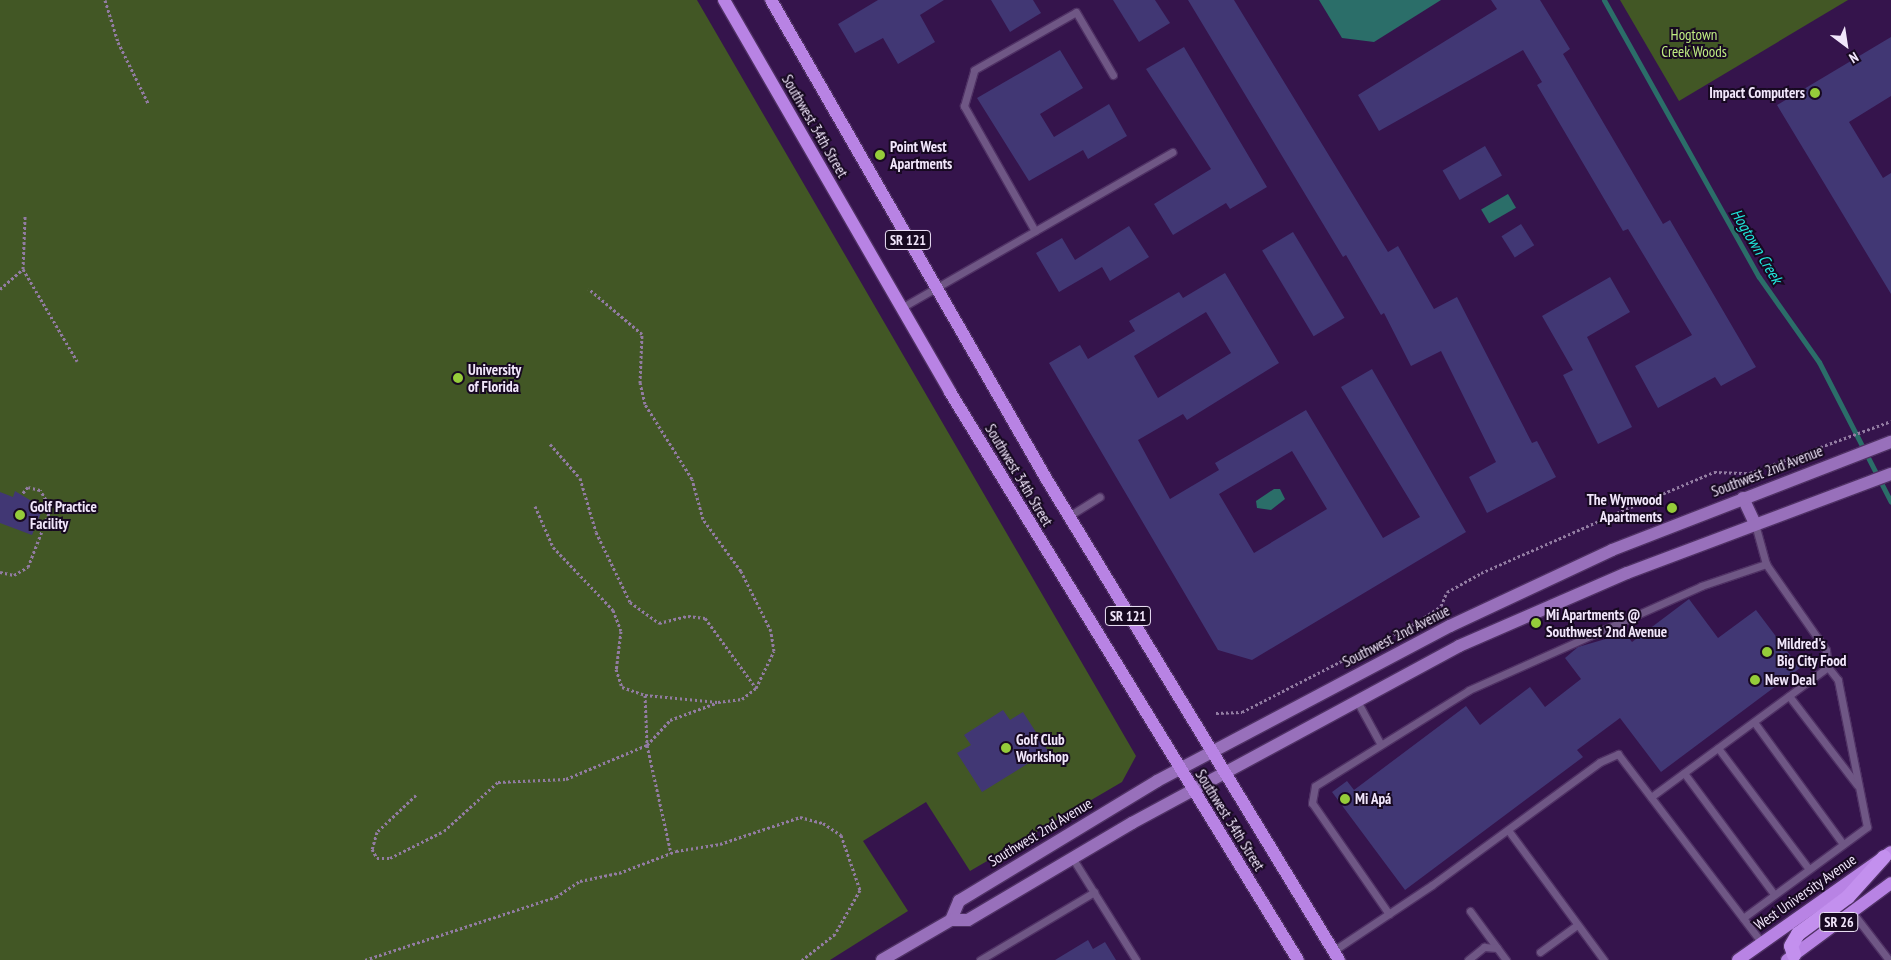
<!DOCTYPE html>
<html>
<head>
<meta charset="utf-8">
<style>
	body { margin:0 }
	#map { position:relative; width:1891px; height:960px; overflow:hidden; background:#35144c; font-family:"PT Sans Narrow",sans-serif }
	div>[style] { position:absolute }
	.green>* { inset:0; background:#425725 }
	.water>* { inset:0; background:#2b6e69; transform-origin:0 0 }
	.stream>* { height:5px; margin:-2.5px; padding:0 2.5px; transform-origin:2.5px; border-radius:2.5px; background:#2b6e69 }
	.building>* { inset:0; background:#413774; transform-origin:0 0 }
	.path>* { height:3px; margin-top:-1.5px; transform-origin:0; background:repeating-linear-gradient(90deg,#927ca2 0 2.5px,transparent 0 5px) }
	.roads { filter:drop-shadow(1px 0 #4f3164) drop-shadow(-1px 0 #4f3164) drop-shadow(0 1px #4f3164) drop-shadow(0 -1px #4f3164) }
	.service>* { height:7px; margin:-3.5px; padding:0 3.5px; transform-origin:3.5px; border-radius:3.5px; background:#6f5785 }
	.secondary>* { height:12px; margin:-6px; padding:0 6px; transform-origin:6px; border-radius:6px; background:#9870bb }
	.primary>* { height:12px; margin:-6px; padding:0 6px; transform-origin:6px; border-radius:6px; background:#b883e4 }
	.trunk>* { height:14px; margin:-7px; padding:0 7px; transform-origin:7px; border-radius:7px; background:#c390ee }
	.dots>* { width:14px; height:14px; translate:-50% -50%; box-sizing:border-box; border:2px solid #170921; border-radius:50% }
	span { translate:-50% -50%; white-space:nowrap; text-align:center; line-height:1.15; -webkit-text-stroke:4px #170921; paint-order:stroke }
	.shield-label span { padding:1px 4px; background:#170921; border:1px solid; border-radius:4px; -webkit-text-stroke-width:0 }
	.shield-label { font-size:14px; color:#f1e6fb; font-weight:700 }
	.park-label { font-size:15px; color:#bfed82 }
	.poi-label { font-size:15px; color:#f1e6fb; font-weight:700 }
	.right { translate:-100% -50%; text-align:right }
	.left { translate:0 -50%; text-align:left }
	.street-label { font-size:15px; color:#f1e6fb }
	.water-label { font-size:16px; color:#1fe9dd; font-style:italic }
	.north { position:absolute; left:1821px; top:20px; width:50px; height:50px; -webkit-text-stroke:4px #170921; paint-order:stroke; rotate:149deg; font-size:14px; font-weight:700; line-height:20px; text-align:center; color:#f1e6fb }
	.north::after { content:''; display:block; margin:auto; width:18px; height:22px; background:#f1e6fb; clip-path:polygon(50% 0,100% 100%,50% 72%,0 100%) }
</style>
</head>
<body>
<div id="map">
	<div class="green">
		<div style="clip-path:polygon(0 0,697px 0,1136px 756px,1122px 782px,970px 871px,926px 802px,863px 841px,908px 911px,830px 960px,0 960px)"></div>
		<div style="clip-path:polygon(1620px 0,1848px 0,1679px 101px)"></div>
	</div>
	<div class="water">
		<div style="clip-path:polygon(1319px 0,1441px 0,1374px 42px,1342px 38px)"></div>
		<div style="left:1508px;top:194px;width:16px;height:31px;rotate:60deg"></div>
		<div style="clip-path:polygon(1274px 489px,1280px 489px,1285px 499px,1271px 510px,1257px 508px,1256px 501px)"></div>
	</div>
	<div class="stream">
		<div style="left:1604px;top:0;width:317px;rotate:60.8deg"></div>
		<div style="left:1759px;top:277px;width:104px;rotate:54.8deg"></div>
		<div style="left:1819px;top:362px;width:157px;rotate:62.8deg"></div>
	</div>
	<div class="building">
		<div style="clip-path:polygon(878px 0,944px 0,920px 15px,935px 42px,898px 64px,883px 38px,855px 53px,838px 24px)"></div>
		<div style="clip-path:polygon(991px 0,1033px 0,1041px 13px,1010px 32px)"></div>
		<div style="clip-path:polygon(1113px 0,1155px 0,1170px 23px,1139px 42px)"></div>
		<div style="clip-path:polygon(1188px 0,1234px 0,1388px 252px,1398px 246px,1434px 309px,1457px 297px,1532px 443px,1537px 441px,1556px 477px,1487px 513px,1469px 477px,1496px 462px,1441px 351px,1411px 366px,1384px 313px,1381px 315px,1346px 255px,1343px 257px)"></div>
		<div style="clip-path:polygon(1491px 0,1540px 0,1570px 49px,1563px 54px,1663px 224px,1670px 220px,1756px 367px,1721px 386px,1715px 377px,1658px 408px,1635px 366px,1692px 335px,1628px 229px,1623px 231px,1537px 85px,1542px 82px,1523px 50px,1379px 131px,1358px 95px,1497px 9px)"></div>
		<div style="clip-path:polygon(1891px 37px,1891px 96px,1849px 122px,1883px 178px,1891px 173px,1891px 294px,1777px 105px)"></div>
		<div style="clip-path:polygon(1184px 47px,1267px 187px,1230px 209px,1226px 203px,1173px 235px,1154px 204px,1211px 169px,1146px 69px)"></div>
		<div style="clip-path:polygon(1060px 50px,1083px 88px,1040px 114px,1054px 137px,1109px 104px,1127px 136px,1088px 159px,1083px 150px,1029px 181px,977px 98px)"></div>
		<div style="left:1485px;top:146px;width:34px;height:49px;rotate:60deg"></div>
		<div style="left:1521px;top:224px;width:25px;height:23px;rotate:58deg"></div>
		<div style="clip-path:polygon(1129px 226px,1149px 257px,1110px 281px,1102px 267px,1059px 292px,1036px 253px,1062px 238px,1075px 260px)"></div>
		<div style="left:1293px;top:232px;width:100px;height:36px;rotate:59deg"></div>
		<div style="clip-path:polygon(evenodd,1225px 273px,1279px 363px,1187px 420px,1183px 414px,1138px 440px,1170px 499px,1219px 470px,1215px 463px,1306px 410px,1383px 538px,1420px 517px,1341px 387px,1372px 369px,1466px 532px,1252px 660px,1218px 650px,1049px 363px,1080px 345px,1088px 359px,1135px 331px,1129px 321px,1179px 292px,1183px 298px,1225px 273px,1206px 312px,1231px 353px,1158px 398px,1134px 356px,1206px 312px,1225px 273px,1292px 451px,1327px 509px,1254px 553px,1219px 494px,1292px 451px)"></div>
		<div style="clip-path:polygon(1610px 277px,1630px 312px,1587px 337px,1632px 427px,1598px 444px,1563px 375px,1573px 370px,1542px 316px)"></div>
		<div style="clip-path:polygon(15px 491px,43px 508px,32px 535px,0 523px,0 492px,13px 497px)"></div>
		<div style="clip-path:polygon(1689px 599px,1718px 638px,1756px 610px,1800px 668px,1661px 772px,1620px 718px,1577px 750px,1583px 757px,1405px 890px,1332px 792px,1347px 781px,1354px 790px,1466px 706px,1480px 725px,1530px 687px,1545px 707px,1581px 679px,1565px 658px,1578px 647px,1609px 638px,1621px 628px,1632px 642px)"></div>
		<div style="clip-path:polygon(1003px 710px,1010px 720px,1023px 712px,1048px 751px,982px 792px,957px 753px,971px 745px,964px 735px)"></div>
		<div style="clip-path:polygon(1088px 940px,1093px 949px,1105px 942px,1116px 960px,1055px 960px)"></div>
	</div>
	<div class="path">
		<div style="left:105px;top:0;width:44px;rotate:72.8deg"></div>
		<div style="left:118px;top:42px;width:68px;rotate:63.8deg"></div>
		<div style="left:23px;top:269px;width:107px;rotate:59.6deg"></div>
		<div style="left:0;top:289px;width:30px;rotate:-41deg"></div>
		<div style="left:23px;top:269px;width:53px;rotate:-87.8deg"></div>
		<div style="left:550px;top:444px;width:45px;rotate:48.6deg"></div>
		<div style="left:580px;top:478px;width:56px;rotate:73.5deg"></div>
		<div style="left:596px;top:532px;width:78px;rotate:64.1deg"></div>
		<div style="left:630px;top:602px;width:36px;rotate:36deg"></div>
		<div style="left:659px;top:623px;width:30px;rotate:-14deg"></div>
		<div style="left:688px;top:616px;width:17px;rotate:7deg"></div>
		<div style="left:705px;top:618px;width:87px;rotate:53.9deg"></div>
		<div style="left:535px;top:506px;width:45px;rotate:66.3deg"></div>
		<div style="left:553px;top:547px;width:87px;rotate:46.4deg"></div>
		<div style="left:613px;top:610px;width:22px;rotate:69deg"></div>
		<div style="left:621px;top:631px;width:38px;rotate:97deg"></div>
		<div style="left:616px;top:669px;width:19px;rotate:72deg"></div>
		<div style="left:622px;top:687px;width:24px;rotate:19deg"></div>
		<div style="left:645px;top:695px;width:73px;rotate:5.5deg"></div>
		<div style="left:718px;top:702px;width:24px;rotate:-7deg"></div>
		<div style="left:742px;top:699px;width:18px;rotate:-38deg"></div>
		<div style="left:756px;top:688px;width:41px;rotate:-64.1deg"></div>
		<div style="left:774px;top:651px;width:20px;rotate:-99deg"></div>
		<div style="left:771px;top:631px;width:67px;rotate:-116.6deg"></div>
		<div style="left:741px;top:571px;width:64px;rotate:-126.2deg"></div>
		<div style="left:703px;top:519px;width:41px;rotate:-105.4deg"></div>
		<div style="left:692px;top:479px;width:89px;rotate:-122.1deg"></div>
		<div style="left:645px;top:404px;width:22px;rotate:-103deg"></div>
		<div style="left:640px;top:383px;width:49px;rotate:-87.7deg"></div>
		<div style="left:642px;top:334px;width:70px;rotate:-139.7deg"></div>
		<div style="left:0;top:572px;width:14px;rotate:12deg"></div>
		<div style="left:14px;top:575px;width:16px;rotate:-30deg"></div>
		<div style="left:28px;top:567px;width:63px;rotate:-68.7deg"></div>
		<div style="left:51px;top:508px;width:21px;rotate:-121deg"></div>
		<div style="left:40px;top:490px;width:12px;rotate:-166deg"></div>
		<div style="left:28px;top:487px;width:9px;rotate:131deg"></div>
		<div style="left:645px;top:695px;width:50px;rotate:87.7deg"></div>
		<div style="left:647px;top:745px;width:111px;rotate:77.5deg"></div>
		<div style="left:1216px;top:713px;width:26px;rotate:-2deg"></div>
		<div style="left:1242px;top:712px;width:195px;rotate:-27.1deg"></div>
		<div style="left:1416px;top:623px;width:30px;rotate:-34deg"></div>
		<div style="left:1441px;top:606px;width:15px;rotate:-67deg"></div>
		<div style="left:1447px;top:592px;width:39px;rotate:-29deg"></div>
		<div style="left:1481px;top:573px;width:149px;rotate:-23.8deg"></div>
		<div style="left:1617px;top:513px;width:105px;rotate:-22.9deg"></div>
		<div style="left:1714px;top:472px;width:36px;rotate:2deg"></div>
		<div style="left:1750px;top:473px;width:150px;rotate:-20.2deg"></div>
		<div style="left:416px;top:795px;width:54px;rotate:136.5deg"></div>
		<div style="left:377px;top:832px;width:18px;rotate:106deg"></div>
		<div style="left:372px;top:849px;width:10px;rotate:61deg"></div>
		<div style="left:377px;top:858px;width:13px"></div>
		<div style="left:390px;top:858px;width:60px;rotate:-26.6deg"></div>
		<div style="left:444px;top:831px;width:73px;rotate:-42.2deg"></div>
		<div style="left:498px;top:782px;width:68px;rotate:-2.5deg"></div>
		<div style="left:566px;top:779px;width:88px;rotate:-22.8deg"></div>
		<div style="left:647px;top:745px;width:34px;rotate:-47deg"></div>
		<div style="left:670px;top:720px;width:49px;rotate:-20.3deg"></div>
		<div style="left:365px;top:960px;width:201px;rotate:-18.3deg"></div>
		<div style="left:556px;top:897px;width:29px;rotate:-34deg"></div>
		<div style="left:580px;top:881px;width:40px;rotate:-12deg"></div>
		<div style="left:619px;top:873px;width:61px;rotate:-21.1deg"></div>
		<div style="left:676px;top:851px;width:45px;rotate:-9deg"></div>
		<div style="left:720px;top:844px;width:84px;rotate:-18.6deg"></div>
		<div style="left:800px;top:817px;width:24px;rotate:15deg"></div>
		<div style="left:823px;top:823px;width:22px;rotate:34deg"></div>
		<div style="left:841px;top:835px;width:58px;rotate:70.9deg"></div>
		<div style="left:860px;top:890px;width:51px;rotate:119.6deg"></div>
		<div style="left:835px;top:934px;width:42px;rotate:141.8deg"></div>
	</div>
	<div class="roads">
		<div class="service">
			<div style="left:1035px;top:231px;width:144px;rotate:-119.6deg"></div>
			<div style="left:964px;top:106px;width:37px;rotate:-74deg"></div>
			<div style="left:974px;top:70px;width:117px;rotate:-29.6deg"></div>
			<div style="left:1076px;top:12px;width:73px;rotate:59.6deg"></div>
			<div style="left:901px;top:308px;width:313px;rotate:-29.9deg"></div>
			<div style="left:1069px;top:516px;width:36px;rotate:-32deg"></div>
			<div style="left:1789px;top:696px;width:112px;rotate:52.6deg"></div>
			<div style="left:1357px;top:701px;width:48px;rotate:61.3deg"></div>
			<div style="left:1754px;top:722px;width:151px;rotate:53.9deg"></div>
			<div style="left:1718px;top:748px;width:151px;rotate:53.1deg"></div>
			<div style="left:1684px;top:773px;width:151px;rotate:53.4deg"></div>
			<div style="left:1651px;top:797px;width:220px;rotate:-36.3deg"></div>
			<div style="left:1828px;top:667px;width:17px;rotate:-97deg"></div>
			<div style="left:1826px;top:650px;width:105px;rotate:-124.9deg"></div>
			<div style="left:1766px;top:564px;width:41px;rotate:-105.4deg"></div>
			<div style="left:1508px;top:830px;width:162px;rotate:53.6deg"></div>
			<div style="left:1073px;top:859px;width:119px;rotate:58deg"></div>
			<div style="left:1470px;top:911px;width:61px;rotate:53.7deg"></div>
			<div style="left:1852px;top:912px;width:61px;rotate:52.4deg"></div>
			<div style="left:1389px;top:914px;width:135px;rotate:-124.7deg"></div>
			<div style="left:1312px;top:803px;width:17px;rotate:-80deg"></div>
			<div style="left:1315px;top:786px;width:181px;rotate:-31.9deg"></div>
			<div style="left:1469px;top:690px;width:254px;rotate:-24.1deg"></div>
			<div style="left:1701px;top:586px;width:69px;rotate:-18.7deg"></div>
			<div style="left:1743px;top:918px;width:154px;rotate:-36.3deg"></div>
			<div style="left:1867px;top:827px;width:150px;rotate:-101.2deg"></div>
			<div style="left:1838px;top:680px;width:16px;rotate:-128deg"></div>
			<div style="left:1333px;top:951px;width:119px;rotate:-33.7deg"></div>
			<div style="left:1432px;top:885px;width:208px;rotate:-36.2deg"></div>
			<div style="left:1600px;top:762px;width:20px;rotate:-24deg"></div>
			<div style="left:1618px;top:754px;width:238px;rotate:52.7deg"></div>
			<div style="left:1540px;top:952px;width:46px;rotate:-36.1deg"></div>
			<div style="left:980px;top:960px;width:133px;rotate:-30.8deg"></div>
			<div style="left:1468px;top:960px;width:21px;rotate:-39deg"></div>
			<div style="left:1484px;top:947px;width:13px;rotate:4deg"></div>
		</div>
		<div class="secondary">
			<div style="left:1743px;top:498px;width:29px;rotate:65deg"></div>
			<div style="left:951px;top:920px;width:21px;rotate:-67deg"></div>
			<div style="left:959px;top:901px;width:232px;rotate:-31.2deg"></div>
			<div style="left:1157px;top:781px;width:331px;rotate:-27.9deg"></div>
			<div style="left:1450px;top:626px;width:179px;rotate:-25.1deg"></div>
			<div style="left:1612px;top:550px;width:299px;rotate:-21.2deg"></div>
			<div style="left:882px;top:960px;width:80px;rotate:-30.1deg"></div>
			<div style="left:951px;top:920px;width:17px"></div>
			<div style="left:968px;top:920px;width:191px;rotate:-30.6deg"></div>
			<div style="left:1132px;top:823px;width:372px;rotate:-28.4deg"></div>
			<div style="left:1459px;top:646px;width:183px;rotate:-23.5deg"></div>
			<div style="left:1627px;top:573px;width:282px;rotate:-20.6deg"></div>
		</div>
		<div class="primary">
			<div style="left:724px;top:0;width:452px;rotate:60deg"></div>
			<div style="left:950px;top:392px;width:666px;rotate:58.51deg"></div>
			<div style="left:771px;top:0;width:554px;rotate:60.1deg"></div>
			<div style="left:1047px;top:480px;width:562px;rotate:58.69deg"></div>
			<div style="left:1738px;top:960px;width:187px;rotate:-35.2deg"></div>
			<div style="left:1787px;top:960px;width:129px;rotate:-36.5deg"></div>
		</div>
		<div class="trunk">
			<div style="left:1794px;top:955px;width:9px;rotate:-108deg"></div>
			<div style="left:1791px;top:946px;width:14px;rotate:-60deg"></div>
			<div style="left:1798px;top:934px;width:62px;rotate:-36.5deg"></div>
			<div style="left:1848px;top:897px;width:54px;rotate:-48deg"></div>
		</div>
	</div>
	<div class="dots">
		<div style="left:1815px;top:93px;background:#95cc3a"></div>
		<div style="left:880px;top:155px;background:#95cc3a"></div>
		<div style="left:458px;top:378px;background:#95cc3a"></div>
		<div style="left:1672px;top:508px;background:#95cc3a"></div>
		<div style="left:20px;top:515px;background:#95cc3a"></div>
		<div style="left:1536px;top:623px;background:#95cc3a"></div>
		<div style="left:1767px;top:652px;background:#95cc3a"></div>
		<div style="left:1755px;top:680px;background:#95cc3a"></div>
		<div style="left:1006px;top:748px;background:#95cc3a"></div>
		<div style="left:1345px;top:799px;background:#95cc3a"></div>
	</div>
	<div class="shield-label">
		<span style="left:908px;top:240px">SR 121</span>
		<span style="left:1128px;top:616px">SR 121</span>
		<span style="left:1839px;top:922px">SR 26</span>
	</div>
	<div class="park-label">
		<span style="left:1694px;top:43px">Hogtown<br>Creek Woods</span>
	</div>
	<div class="poi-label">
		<span class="right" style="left:1805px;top:93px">Impact Computers</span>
		<span class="left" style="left:890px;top:155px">Point West<br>Apartments</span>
		<span class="left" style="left:468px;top:378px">University<br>of Florida</span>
		<span class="right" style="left:1662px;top:508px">The Wynwood<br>Apartments</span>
		<span class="left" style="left:30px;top:515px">Golf Practice<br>Facility</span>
		<span class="left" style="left:1546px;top:623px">Mi Apartments @<br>Southwest 2nd Avenue</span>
		<span class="left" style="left:1777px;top:652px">Mildred's<br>Big City Food</span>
		<span class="left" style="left:1765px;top:680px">New Deal</span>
		<span class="left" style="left:1016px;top:748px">Golf Club<br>Workshop</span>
		<span class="left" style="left:1355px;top:799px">Mi Apá</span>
	</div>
	<div class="street-label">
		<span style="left:815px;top:126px;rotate:60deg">Southwest 34th Street</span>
		<span style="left:1767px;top:471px;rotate:-21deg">Southwest 2nd Avenue</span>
		<span style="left:1019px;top:475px;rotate:59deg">Southwest 34th Street</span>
		<span style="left:1396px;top:636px;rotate:-27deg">Southwest 2nd Avenue</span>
		<span style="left:1230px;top:820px;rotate:58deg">Southwest 34th Street</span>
		<span style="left:1040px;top:832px;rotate:-31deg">Southwest 2nd Avenue</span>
		<span style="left:1805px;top:892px;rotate:-35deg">West University Avenue</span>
	</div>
	<div class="water-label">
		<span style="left:1757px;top:246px;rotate:59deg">Hogtown Creek</span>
	</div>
	<div class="north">N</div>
</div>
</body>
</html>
